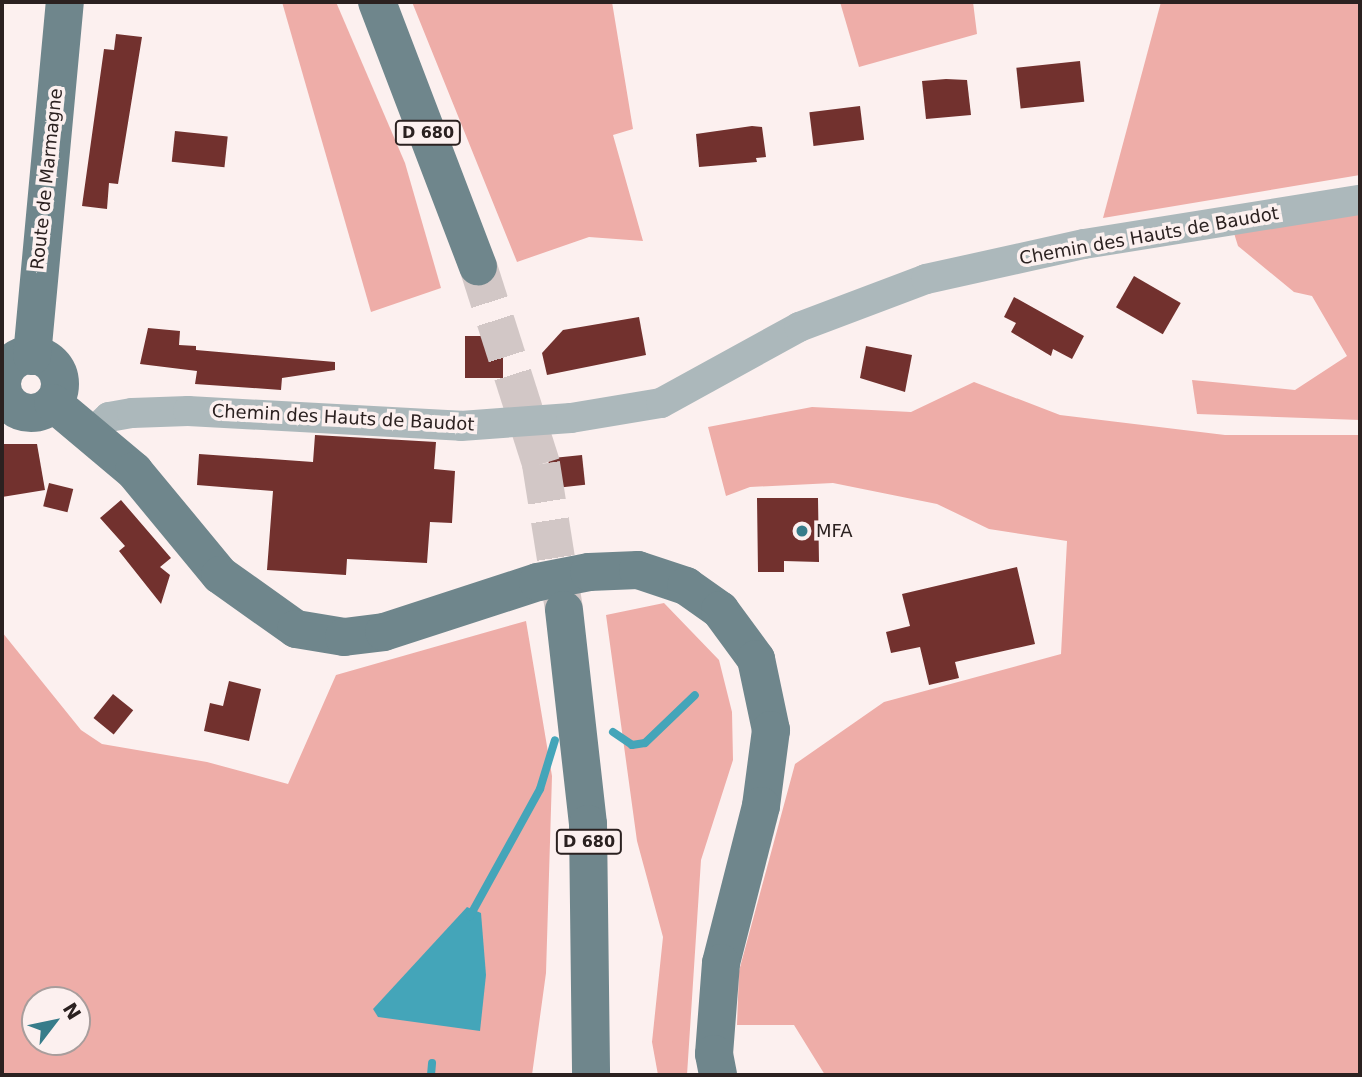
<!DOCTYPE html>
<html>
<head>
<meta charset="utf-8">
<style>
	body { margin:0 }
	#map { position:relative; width:1362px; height:1077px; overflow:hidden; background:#fcf0ef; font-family:"DejaVu Sans",sans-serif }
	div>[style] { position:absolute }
	.green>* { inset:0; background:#eeada8 }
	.water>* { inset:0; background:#44a5b9 }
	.stream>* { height:8px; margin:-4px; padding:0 4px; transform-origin:4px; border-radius:4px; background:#44a5b9 }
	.building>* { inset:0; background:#72312e; transform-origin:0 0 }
	.major-tunnel>* { height:38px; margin-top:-19px; transform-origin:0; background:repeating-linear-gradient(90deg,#d2c7c6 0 38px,transparent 0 57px) }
	.minor>* { height:30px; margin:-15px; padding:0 15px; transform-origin:15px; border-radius:15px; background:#acb8bb }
	.major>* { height:38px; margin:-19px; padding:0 19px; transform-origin:19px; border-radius:19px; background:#6f868c }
	.major>.ring { margin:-19px; padding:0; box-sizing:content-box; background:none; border:38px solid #6f868c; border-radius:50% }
	.dots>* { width:19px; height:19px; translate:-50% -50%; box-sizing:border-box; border:4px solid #fcf0ef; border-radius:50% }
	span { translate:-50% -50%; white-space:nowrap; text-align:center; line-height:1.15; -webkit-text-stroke:7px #fcf0ef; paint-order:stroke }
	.shield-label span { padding:2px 5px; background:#fcf0ef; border:2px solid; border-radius:5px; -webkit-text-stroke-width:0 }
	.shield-label { font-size:16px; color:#2b2120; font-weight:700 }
	.street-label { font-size:18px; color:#2b2120 }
	.poi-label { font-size:18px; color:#2b2120 }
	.left { translate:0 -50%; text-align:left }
	.frame { position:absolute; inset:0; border:4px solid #2b2120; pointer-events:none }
	.north { position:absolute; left:21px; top:986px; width:70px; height:70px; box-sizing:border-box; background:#fcf0ef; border:2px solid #a89d9c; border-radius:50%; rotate:58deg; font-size:19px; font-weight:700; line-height:28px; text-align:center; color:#2b2120 }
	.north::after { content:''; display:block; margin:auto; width:24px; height:32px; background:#377c8a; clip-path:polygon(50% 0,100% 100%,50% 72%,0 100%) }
</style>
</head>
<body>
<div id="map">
	<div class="green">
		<div style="clip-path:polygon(282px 2px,336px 2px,405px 163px,441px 288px,371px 312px)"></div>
		<div style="clip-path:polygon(412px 2px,612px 2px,633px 129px,613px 135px,643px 241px,589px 237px,517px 262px)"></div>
		<div style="clip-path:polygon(840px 2px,973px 2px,977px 34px,859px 67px)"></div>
		<div style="clip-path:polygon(1161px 2px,1360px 2px,1360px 175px,1103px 218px)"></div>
		<div style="clip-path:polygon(1360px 212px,1360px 420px,1197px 414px,1192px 380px,1295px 390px,1347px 356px,1312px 296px,1294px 292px,1238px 246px,1233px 230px)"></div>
		<div style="clip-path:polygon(974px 382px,1060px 415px,1225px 435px,1360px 435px,1360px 1075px,825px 1075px,794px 1025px,737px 1025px,739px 971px,795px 764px,884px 702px,1061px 654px,1067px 541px,989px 529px,937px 504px,833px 483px,750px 487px,726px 496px,708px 427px,812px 407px,911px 412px)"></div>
		<div style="clip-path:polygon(664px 603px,719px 660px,732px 712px,733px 760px,701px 860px,687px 1075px,658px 1075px,652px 1042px,663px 937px,637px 841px,606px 615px)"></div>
		<div style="clip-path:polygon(evenodd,526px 621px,552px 776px,546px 973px,532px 1075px,2px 1075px,2px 632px,81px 730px,102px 744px,207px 762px,288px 784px,336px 675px,526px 621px,35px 1000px,77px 1000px,77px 1042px,35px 1042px,35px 1000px)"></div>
	</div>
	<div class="water">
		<div style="clip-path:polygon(467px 907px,481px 913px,486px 975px,480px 1031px,378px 1017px,373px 1009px)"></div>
	</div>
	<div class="stream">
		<div style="left:613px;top:732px;width:23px;rotate:34deg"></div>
		<div style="left:632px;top:745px;width:13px;rotate:-9deg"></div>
		<div style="left:645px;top:743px;width:69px;rotate:-43.8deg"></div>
		<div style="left:470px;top:916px;width:145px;rotate:-61.1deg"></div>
		<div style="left:540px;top:789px;width:51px;rotate:-73deg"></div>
		<div style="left:431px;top:1075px;width:12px;rotate:-85deg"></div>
	</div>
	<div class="building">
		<div style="clip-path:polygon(116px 34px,142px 37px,118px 184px,109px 183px,107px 209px,82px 206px,104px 49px,114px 50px)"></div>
		<div style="left:1080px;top:61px;width:41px;height:64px;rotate:84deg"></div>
		<div style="clip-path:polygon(946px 79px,967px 80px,971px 115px,926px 119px,922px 81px)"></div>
		<div style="left:860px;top:106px;width:34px;height:51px;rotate:83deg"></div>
		<div style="clip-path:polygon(752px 126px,762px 127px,766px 157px,756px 158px,757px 162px,699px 167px,696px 134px)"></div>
		<div style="left:175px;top:131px;width:53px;height:31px;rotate:6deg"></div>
		<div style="left:1134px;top:276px;width:54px;height:36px;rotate:30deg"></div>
		<div style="clip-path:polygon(1014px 297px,1084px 336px,1072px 359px,1053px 349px,1051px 356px,1011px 332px,1016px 323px,1004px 317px)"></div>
		<div style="clip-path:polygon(639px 317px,646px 355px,547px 375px,542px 353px,563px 330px)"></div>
		<div style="clip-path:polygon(148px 328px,180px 331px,179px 345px,196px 346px,196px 350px,335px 362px,335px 370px,282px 378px,281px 390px,195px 384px,197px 371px,140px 364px)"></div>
		<div style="left:465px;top:336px;width:38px;height:42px"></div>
		<div style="clip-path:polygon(866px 346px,912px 355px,905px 392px,860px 378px)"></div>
		<div style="clip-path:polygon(315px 435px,436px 442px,434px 469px,455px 471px,452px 523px,430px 522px,427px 563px,347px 559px,346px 575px,267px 570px,273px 491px,197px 485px,199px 454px,313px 462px)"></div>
		<div style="clip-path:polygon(2px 444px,37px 444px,45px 490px,2px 497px)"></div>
		<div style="left:582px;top:455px;width:30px;height:34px;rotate:84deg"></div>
		<div style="left:49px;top:483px;width:25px;height:24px;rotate:14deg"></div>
		<div style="clip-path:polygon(757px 498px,818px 498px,819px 562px,784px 561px,784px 572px,758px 572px)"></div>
		<div style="clip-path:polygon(121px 500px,171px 558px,160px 567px,170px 575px,161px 604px,119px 551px,125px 546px,100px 518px)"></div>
		<div style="clip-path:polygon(1017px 567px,1035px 644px,955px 662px,959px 678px,929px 685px,920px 647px,891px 653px,886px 632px,910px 626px,902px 594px)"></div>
		<div style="clip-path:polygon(229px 681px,261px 689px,249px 741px,204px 731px,210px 703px,223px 706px)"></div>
		<div style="left:113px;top:694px;width:26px;height:31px;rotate:39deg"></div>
	</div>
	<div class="major-tunnel">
		<div style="left:478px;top:266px;width:208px;rotate:72.3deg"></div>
		<div style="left:541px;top:464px;width:148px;rotate:81deg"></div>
	</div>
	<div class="minor">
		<div style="left:93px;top:432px;width:22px;rotate:-43deg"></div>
		<div style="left:109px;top:417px;width:23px;rotate:-10deg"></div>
		<div style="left:132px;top:413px;width:56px;rotate:-2deg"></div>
		<div style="left:188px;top:411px;width:273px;rotate:3.1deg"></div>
		<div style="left:461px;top:426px;width:110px;rotate:-4.2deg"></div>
		<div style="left:571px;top:418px;width:91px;rotate:-9.5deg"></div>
		<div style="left:661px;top:403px;width:158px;rotate:-28.8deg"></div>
		<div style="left:799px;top:327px;width:136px;rotate:-20.7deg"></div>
		<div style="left:926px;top:279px;width:162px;rotate:-12.5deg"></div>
		<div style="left:1084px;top:244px;width:279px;rotate:-9.1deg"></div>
	</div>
	<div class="major">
		<div style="left:377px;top:2px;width:283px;rotate:69.1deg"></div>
		<div class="ring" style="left:2px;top:355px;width:20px;height:20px"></div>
		<div style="left:32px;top:356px;width:356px;rotate:-84.7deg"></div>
		<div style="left:53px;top:403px;width:106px;rotate:40deg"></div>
		<div style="left:134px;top:471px;width:135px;rotate:50.4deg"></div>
		<div style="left:220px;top:575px;width:93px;rotate:35.4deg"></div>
		<div style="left:296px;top:629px;width:49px;rotate:9.5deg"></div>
		<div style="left:344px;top:637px;width:40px;rotate:-7.1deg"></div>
		<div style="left:384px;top:632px;width:162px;rotate:-18deg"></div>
		<div style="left:538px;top:582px;width:52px;rotate:-11.1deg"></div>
		<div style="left:589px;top:572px;width:49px;rotate:-2.3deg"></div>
		<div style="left:638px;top:570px;width:51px;rotate:18.4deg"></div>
		<div style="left:686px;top:586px;width:42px;rotate:35.2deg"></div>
		<div style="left:720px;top:610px;width:61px;rotate:53.7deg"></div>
		<div style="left:756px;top:659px;width:73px;rotate:78.1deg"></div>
		<div style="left:771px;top:730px;width:77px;rotate:97.5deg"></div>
		<div style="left:761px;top:806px;width:162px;rotate:104.3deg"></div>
		<div style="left:721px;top:963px;width:91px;rotate:94.4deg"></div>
		<div style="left:714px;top:1054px;width:21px;rotate:79deg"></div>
		<div style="left:564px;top:610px;width:215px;rotate:83.6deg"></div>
		<div style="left:588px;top:824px;width:251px;rotate:89.3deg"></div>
	</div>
	<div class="dots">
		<div style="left:802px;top:531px;background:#377c8a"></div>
	</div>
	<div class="shield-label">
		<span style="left:428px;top:133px">D 680</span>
		<span style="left:589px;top:842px">D 680</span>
	</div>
	<div class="street-label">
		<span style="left:47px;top:179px;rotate:-84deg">Route de Marmagne</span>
		<span style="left:1149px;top:236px;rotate:-10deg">Chemin des Hauts de Baudot</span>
		<span style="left:343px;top:418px;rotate:3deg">Chemin des Hauts de Baudot</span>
	</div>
	<div class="poi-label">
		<span class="left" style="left:816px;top:531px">MFA</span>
	</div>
	<div class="frame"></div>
	<div class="north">N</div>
</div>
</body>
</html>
